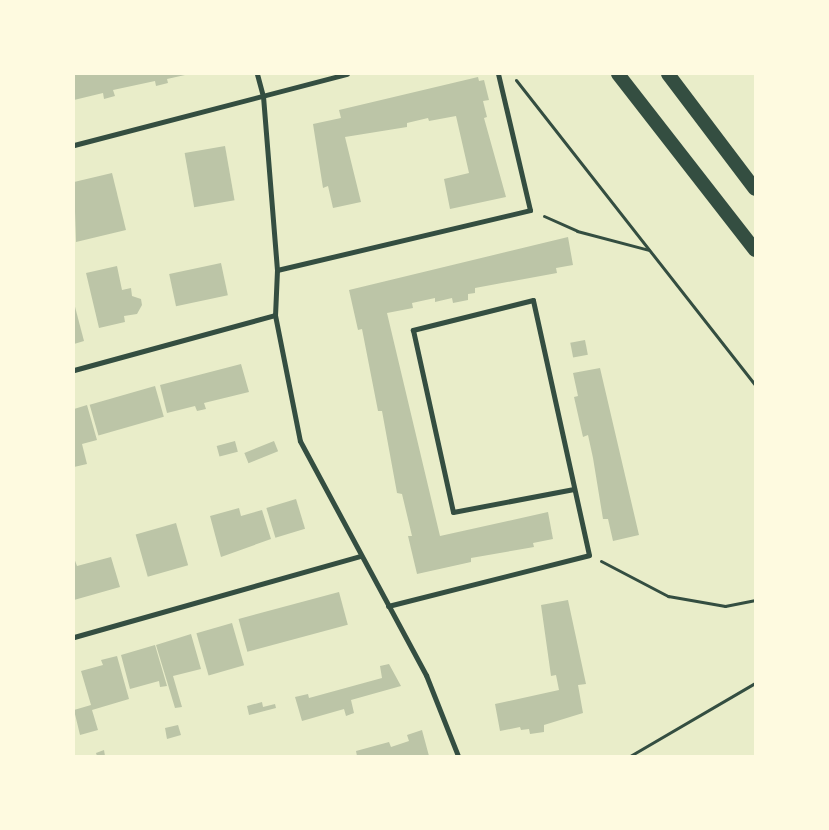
<!DOCTYPE html>
<html>
<head>
<meta charset="utf-8">
<style>
	body { margin:0 }
	#map { position:relative; width:829px; height:830px; overflow:hidden; background:#e9edc9; font-family:"Public Sans",sans-serif }
	div>[style] { position:absolute }
	.building>* { inset:0; background:#bcc5a7; transform-origin:0 0 }
	.path>* { height:3px; margin:-1.5px; padding:0 1.5px; transform-origin:1.5px; border-radius:1.5px; background:#344e41 }
	.minor>* { height:5px; margin:-2.5px; padding:0 2.5px; transform-origin:2.5px; border-radius:2.5px; background:#344e41 }
	.trunk>* { height:14px; margin:-7px; padding:0 7px; transform-origin:7px; border-radius:7px; background:#344e41 }
	span { translate:-50% -50%; white-space:nowrap; text-align:center; line-height:1.15; -webkit-text-stroke:4px #fefae0; paint-order:stroke }
	.frame { position:absolute; inset:0; border:75px solid #fefae0; pointer-events:none }
</style>
</head>
<body>
<div id="map">
	<div class="building">
		<div style="clip-path:polygon(74px 74px,185px 74px,185px 75px,167px 79px,168px 83px,156px 86px,155px 81px,113px 90px,115px 96px,104px 99px,103px 93px,74px 100px)"></div>
		<div style="clip-path:polygon(478px 77px,479px 81px,484px 80px,489px 100px,483px 101px,487px 117px,484px 118px,506px 197px,450px 209px,444px 179px,469px 173px,456px 116px,429px 121px,428px 118px,407px 123px,407px 127px,345px 137px,361px 202px,333px 208px,328px 186px,323px 188px,313px 124px,341px 118px,339px 110px)"></div>
		<div style="left:225px;top:146px;width:55px;height:41px;rotate:80deg"></div>
		<div style="clip-path:polygon(112px 173px,126px 230px,76px 242px,74px 182px)"></div>
		<div style="clip-path:polygon(568px 237px,573px 265px,556px 268px,557px 273px,475px 288px,475px 293px,468px 294px,468px 300px,453px 303px,452px 298px,435px 302px,435px 298px,412px 303px,413px 308px,387px 313px,440px 536px,548px 512px,553px 539px,533px 543px,534px 547px,471px 558px,471px 562px,417px 574px,408px 536px,412px 536px,402px 494px,397px 493px,382px 411px,378px 411px,362px 329px,358px 330px,349px 290px)"></div>
		<div style="left:221px;top:263px;width:33px;height:53px;rotate:78deg"></div>
		<div style="clip-path:polygon(117px 266px,122px 290px,131px 288px,132px 296px,141px 299px,142px 305px,137px 314px,124px 316px,125px 322px,99px 328px,86px 273px)"></div>
		<div style="clip-path:polygon(74px 303px,84px 341px,74px 344px)"></div>
		<div style="left:585px;top:340px;width:15px;height:15px;rotate:79deg"></div>
		<div style="clip-path:polygon(241px 364px,249px 392px,204px 403px,206px 409px,197px 411px,195px 406px,167px 413px,160px 385px)"></div>
		<div style="clip-path:polygon(600px 368px,639px 535px,613px 541px,608px 519px,603px 519px,593px 458px,588px 435px,583px 437px,574px 397px,578px 396px,573px 373px)"></div>
		<div style="left:155px;top:386px;width:32px;height:68px;rotate:74deg"></div>
		<div style="clip-path:polygon(87px 405px,97px 440px,82px 444px,87px 464px,74px 467px,74px 409px)"></div>
		<div style="left:235px;top:441px;width:11px;height:19px;rotate:75deg"></div>
		<div style="left:274px;top:441px;width:11px;height:32px;rotate:68deg"></div>
		<div style="left:296px;top:499px;width:31px;height:31px;rotate:73deg"></div>
		<div style="clip-path:polygon(239px 508px,241px 516px,262px 510px,271px 539px,221px 557px,210px 516px)"></div>
		<div style="left:176px;top:523px;width:44px;height:42px;rotate:74deg"></div>
		<div style="clip-path:polygon(111px 557px,120px 587px,74px 600px,74px 558px,77px 566px)"></div>
		<div style="left:339px;top:592px;width:34px;height:104px;rotate:75deg"></div>
		<div style="clip-path:polygon(568px 600px,586px 684px,578px 685px,583px 713px,544px 725px,544px 732px,530px 734px,529px 729px,521px 730px,520px 727px,500px 731px,495px 704px,559px 690px,556px 675px,551px 676px,541px 605px)"></div>
		<div style="left:232px;top:623px;width:44px;height:37px;rotate:74deg"></div>
		<div style="clip-path:polygon(191px 634px,201px 669px,173px 676px,182px 707px,175px 708px,156px 645px)"></div>
		<div style="clip-path:polygon(155px 645px,167px 686px,160px 687px,159px 681px,130px 689px,121px 655px)"></div>
		<div style="clip-path:polygon(117px 656px,129px 699px,92px 710px,98px 730px,80px 735px,74px 710px,91px 705px,81px 671px,103px 665px,101px 660px)"></div>
		<div style="clip-path:polygon(389px 664px,401px 686px,351px 700px,354px 713px,346px 716px,344px 709px,302px 721px,295px 697px,308px 694px,309px 698px,382px 678px,380px 666px)"></div>
		<div style="clip-path:polygon(262px 702px,263px 707px,275px 704px,276px 708px,249px 715px,247px 706px)"></div>
		<div style="clip-path:polygon(178px 725px,181px 735px,167px 739px,165px 728px)"></div>
		<div style="clip-path:polygon(422px 730px,429px 756px,357px 756px,356px 751px,389px 742px,391px 747px,409px 741px,407px 735px)"></div>
		<div style="clip-path:polygon(104px 750px,105px 756px,97px 756px,96px 753px)"></div>
	</div>
	<div class="path">
		<div style="left:516px;top:80px;width:387px;rotate:51.9deg"></div>
		<div style="left:544px;top:216px;width:36px;rotate:24deg"></div>
		<div style="left:577px;top:231px;width:74px;rotate:14.8deg"></div>
		<div style="left:601px;top:561px;width:76px;rotate:27.6deg"></div>
		<div style="left:668px;top:596px;width:58px;rotate:10deg"></div>
		<div style="left:725px;top:606px;width:31px;rotate:-11deg"></div>
		<div style="left:630px;top:756px;width:145px;rotate:-30.3deg"></div>
	</div>
	<div class="minor">
		<div style="left:257px;top:74px;width:23px;rotate:75deg"></div>
		<div style="left:263px;top:96px;width:175px;rotate:85.4deg"></div>
		<div style="left:277px;top:270px;width:45px;rotate:92.5deg"></div>
		<div style="left:275px;top:315px;width:128px;rotate:78.8deg"></div>
		<div style="left:300px;top:441px;width:266px;rotate:61.7deg"></div>
		<div style="left:426px;top:675px;width:87px;rotate:68.4deg"></div>
		<div style="left:74px;top:145px;width:282px;rotate:-14.6deg"></div>
		<div style="left:277px;top:270px;width:260px;rotate:-13.3deg"></div>
		<div style="left:530px;top:210px;width:140px;rotate:-103.2deg"></div>
		<div style="left:74px;top:370px;width:208px;rotate:-15.3deg"></div>
		<div style="left:388px;top:606px;width:207px;rotate:-14.2deg"></div>
		<div style="left:589px;top:555px;width:261px;rotate:-102.4deg"></div>
		<div style="left:533px;top:300px;width:124px;rotate:166deg"></div>
		<div style="left:413px;top:330px;width:186px;rotate:77.6deg"></div>
		<div style="left:453px;top:512px;width:123px;rotate:-10.8deg"></div>
		<div style="left:74px;top:637px;width:297px;rotate:-15.8deg"></div>
	</div>
	<div class="trunk">
		<div style="left:618px;top:74px;width:223px;rotate:52.1deg"></div>
		<div style="left:668px;top:74px;width:144px;rotate:52.9deg"></div>
	</div>
	<div class="frame"></div>
</div>
</body>
</html>
